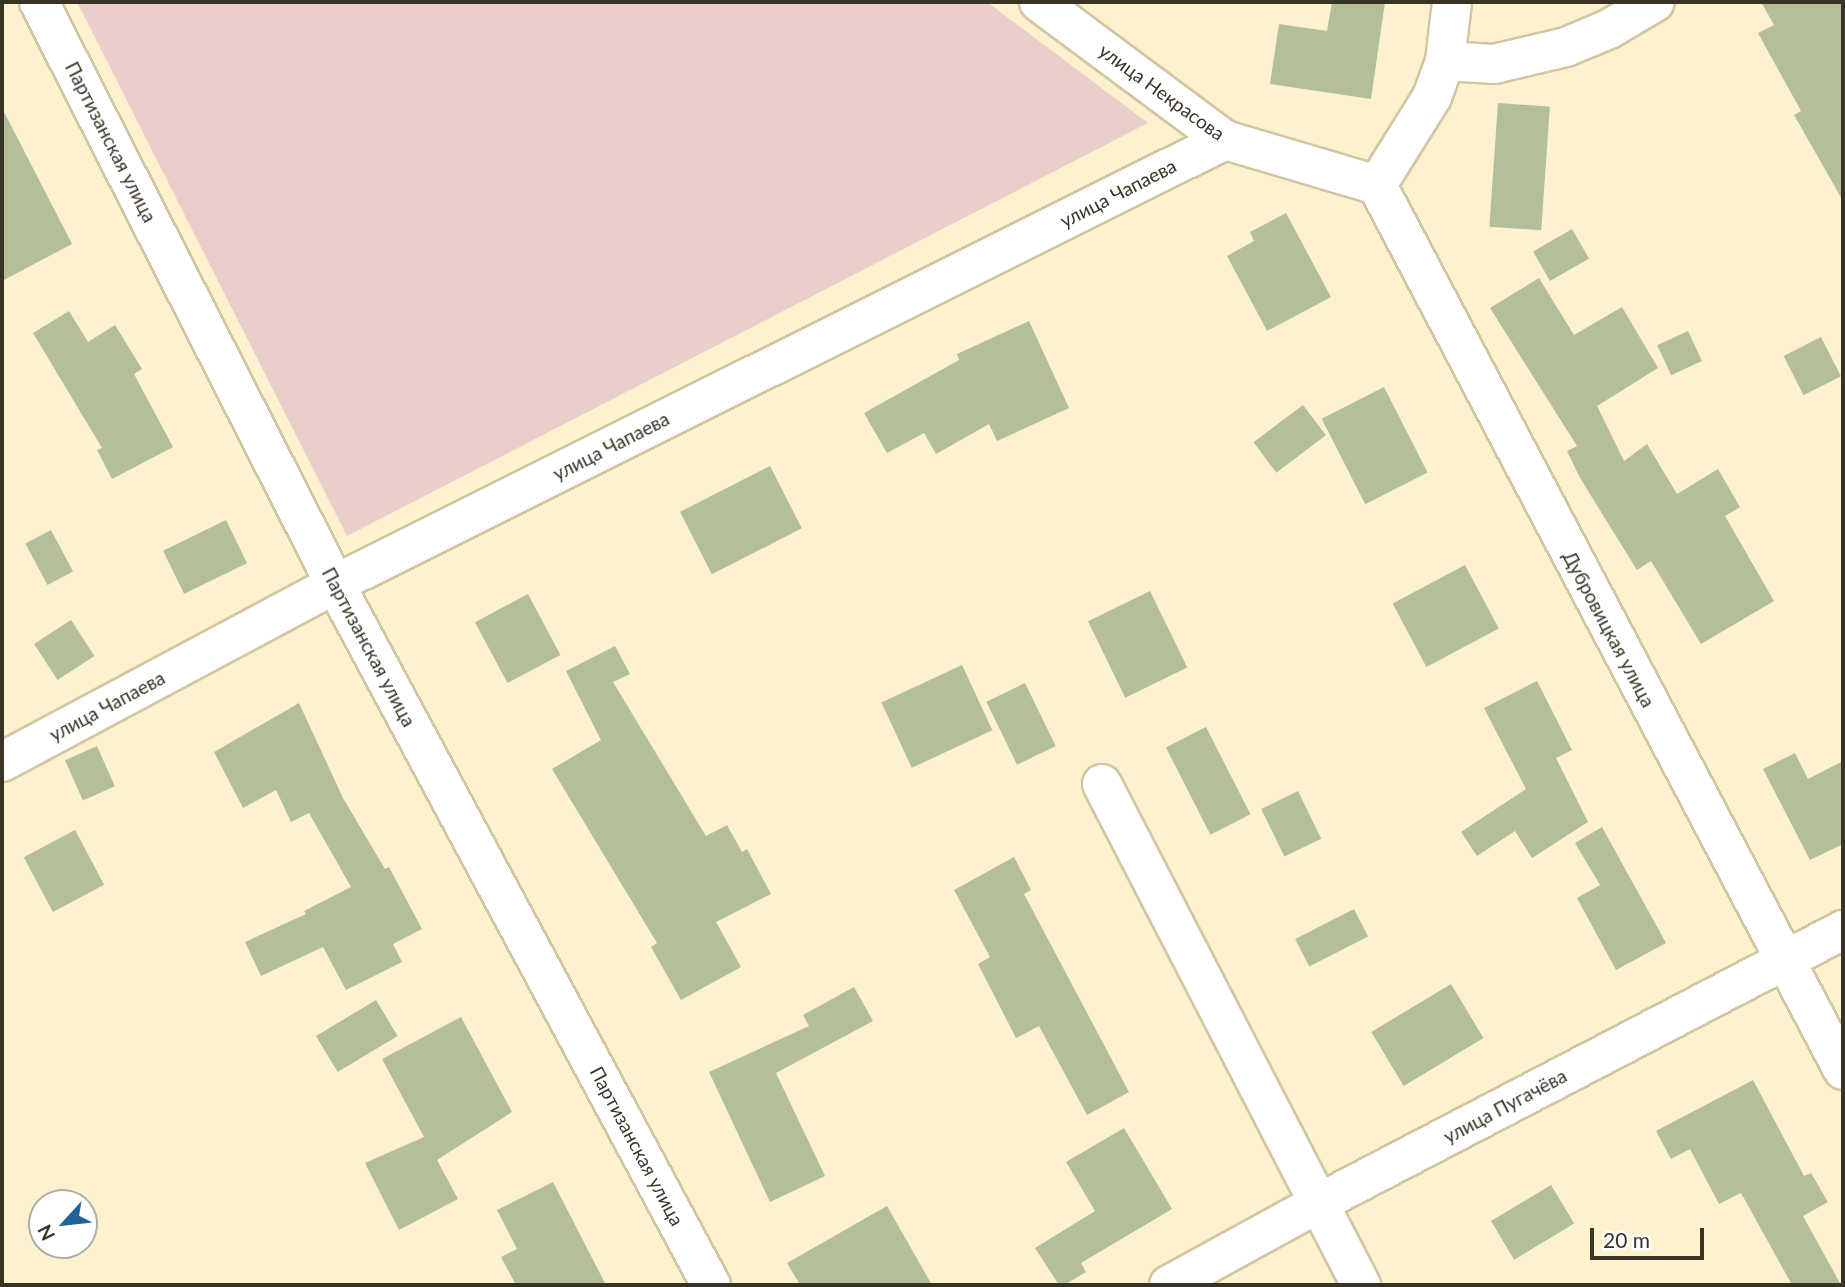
<!DOCTYPE html>
<html>
<head>
<meta charset="utf-8">
<style>
	body { margin:0 }
	#map { position:relative; width:1845px; height:1287px; overflow:hidden; background:#fef1cd; font-family:Lato,sans-serif }
	div>[style] { position:absolute }
	.green>* { inset:0; background:#eacec9 }
	.building>* { inset:0; background:#b3bf9b; transform-origin:0 0 }
	.roads { filter:drop-shadow(2px 0 #d1c5a2) drop-shadow(-2px 0 #d1c5a2) drop-shadow(0 2px #d1c5a2) drop-shadow(0 -2px #d1c5a2) }
	.minor>* { height:38px; margin:-19px; padding:0 19px; transform-origin:19px; border-radius:19px; background:#fff }
	span { translate:-50% -50%; white-space:nowrap; text-align:center; line-height:1.15; -webkit-text-stroke:6px #fff; paint-order:stroke }
	.street-label { font-size:19px; color:#383325 }
	.frame { position:absolute; inset:0; border:4px solid #383325; pointer-events:none }
	.north { position:absolute; left:28px; top:1189px; width:70px; height:70px; box-sizing:border-box; background:#fff; border:2px solid #afada8; border-radius:50%; rotate:243deg; font-size:19px; font-weight:700; line-height:28px; text-align:center; color:#383325 }
	.north::after { content:''; display:block; margin:auto; width:24px; height:32px; background:#1f6599; clip-path:polygon(50% 0,100% 100%,50% 72%,0 100%) }
	.scale { position:absolute; left:1590px; top:1228px; width:114px; height:32px; box-sizing:border-box; border:4px solid #383325; border-top:0; padding-left:9px; font-size:21px; line-height:24px; white-space:nowrap; color:#383325; -webkit-text-stroke:5px #fff; paint-order:stroke }
</style>
</head>
<body>
<div id="map">
	<div class="green">
		<div style="clip-path:polygon(77px 2px,987px 2px,1148px 123px,347px 536px)"></div>
	</div>
	<div class="building">
		<div style="clip-path:polygon(1332px 2px,1385px 2px,1371px 99px,1270px 84px,1279px 24px,1327px 31px)"></div>
		<div style="clip-path:polygon(1761px 2px,1843px 2px,1843px 201px,1794px 115px,1801px 111px,1758px 33px,1774px 25px)"></div>
		<div style="left:1498px;top:103px;width:52px;height:124px;rotate:4deg"></div>
		<div style="clip-path:polygon(2px 108px,72px 244px,2px 281px)"></div>
		<div style="clip-path:polygon(1286px 213px,1331px 297px,1267px 331px,1227px 256px,1254px 241px,1250px 232px)"></div>
		<div style="left:1572px;top:229px;width:34px;height:45px;rotate:60deg"></div>
		<div style="clip-path:polygon(1539px 278px,1574px 335px,1622px 307px,1658px 368px,1597px 406px,1624px 461px,1647px 444px,1677px 494px,1718px 469px,1740px 507px,1725px 516px,1774px 601px,1701px 644px,1651px 561px,1637px 570px,1580px 478px,1567px 451px,1577px 446px,1490px 308px)"></div>
		<div style="clip-path:polygon(69px 311px,88px 342px,115px 325px,142px 369px,134px 374px,173px 447px,112px 479px,97px 450px,102px 448px,33px 333px)"></div>
		<div style="clip-path:polygon(1029px 321px,1069px 408px,997px 441px,989px 424px,936px 454px,924px 433px,887px 453px,864px 413px,959px 360px,957px 354px)"></div>
		<div style="left:1688px;top:331px;width:33px;height:34px;rotate:65deg"></div>
		<div style="left:1821px;top:337px;width:44px;height:42px;rotate:63deg"></div>
		<div style="left:1384px;top:387px;width:96px;height:70px;rotate:63deg"></div>
		<div style="left:1303px;top:405px;width:38px;height:62px;rotate:53deg"></div>
		<div style="left:770px;top:466px;width:70px;height:101px;rotate:63deg"></div>
		<div style="left:226px;top:520px;width:48px;height:70px;rotate:64deg"></div>
		<div style="left:51px;top:530px;width:47px;height:29px;rotate:62deg"></div>
		<div style="left:1465px;top:565px;width:72px;height:82px;rotate:62deg"></div>
		<div style="left:1150px;top:591px;width:85px;height:69px;rotate:64deg"></div>
		<div style="left:528px;top:594px;width:69px;height:60px;rotate:62deg"></div>
		<div style="left:71px;top:620px;width:43px;height:44px;rotate:57deg"></div>
		<div style="clip-path:polygon(615px 646px,630px 674px,613px 682px,706px 836px,727px 825px,742px 852px,747px 849px,771px 894px,716px 922px,741px 967px,681px 1000px,651px 947px,657px 943px,552px 769px,601px 740px,566px 671px)"></div>
		<div style="left:962px;top:665px;width:72px;height:89px;rotate:65deg"></div>
		<div style="clip-path:polygon(1537px 681px,1572px 750px,1556px 758px,1588px 822px,1532px 858px,1515px 831px,1477px 856px,1461px 832px,1526px 789px,1484px 708px)"></div>
		<div style="left:1025px;top:683px;width:70px;height:43px;rotate:64deg"></div>
		<div style="clip-path:polygon(299px 703px,343px 798px,385px 869px,389px 867px,422px 929px,393px 944px,402px 962px,346px 990px,323px 947px,261px 976px,245px 942px,306px 914px,304px 911px,351px 887px,309px 813px,291px 822px,276px 790px,243px 808px,214px 752px)"></div>
		<div style="left:1206px;top:727px;width:98px;height:45px;rotate:63deg"></div>
		<div style="left:97px;top:746px;width:44px;height:35px;rotate:66deg"></div>
		<div style="clip-path:polygon(1795px 753px,1808px 779px,1843px 761px,1843px 844px,1810px 860px,1763px 769px)"></div>
		<div style="left:1298px;top:791px;width:53px;height:41px;rotate:64deg"></div>
		<div style="clip-path:polygon(1602px 827px,1666px 943px,1616px 970px,1577px 898px,1600px 885px,1575px 843px)"></div>
		<div style="left:75px;top:830px;width:62px;height:58px;rotate:62deg"></div>
		<div style="clip-path:polygon(1014px 857px,1031px 890px,1024px 894px,1129px 1092px,1087px 1115px,1039px 1026px,1016px 1038px,978px 964px,990px 957px,954px 890px)"></div>
		<div style="left:1354px;top:909px;width:31px;height:66px;rotate:63deg"></div>
		<div style="left:1451px;top:984px;width:63px;height:93px;rotate:59deg"></div>
		<div style="clip-path:polygon(854px 987px,873px 1021px,776px 1073px,825px 1176px,770px 1202px,709px 1072px,809px 1026px,803px 1015px)"></div>
		<div style="left:376px;top:1000px;width:42px;height:70px;rotate:59deg"></div>
		<div style="clip-path:polygon(461px 1017px,512px 1112px,437px 1160px,458px 1199px,399px 1230px,365px 1163px,424px 1137px,382px 1059px)"></div>
		<div style="clip-path:polygon(1753px 1080px,1804px 1176px,1811px 1173px,1828px 1202px,1803px 1216px,1841px 1285px,1792px 1285px,1741px 1193px,1719px 1204px,1690px 1149px,1671px 1159px,1656px 1131px)"></div>
		<div style="clip-path:polygon(1124px 1128px,1172px 1209px,1081px 1263px,1086px 1272px,1064px 1285px,1059px 1285px,1035px 1248px,1095px 1211px,1066px 1162px)"></div>
		<div style="clip-path:polygon(553px 1182px,606px 1285px,516px 1285px,501px 1257px,517px 1249px,497px 1210px)"></div>
		<div style="left:1551px;top:1185px;width:45px;height:70px;rotate:59deg"></div>
		<div style="clip-path:polygon(887px 1206px,932px 1285px,800px 1285px,787px 1263px)"></div>
	</div>
	<div class="roads">
		<div class="minor">
			<div style="left:39px;top:2px;width:653px;rotate:63.04deg"></div>
			<div style="left:335px;top:584px;width:795px;rotate:61.79deg"></div>
			<div style="left:1039px;top:2px;width:232px;rotate:36.6deg"></div>
			<div style="left:1225px;top:140px;width:159px;rotate:16.5deg"></div>
			<div style="left:1445px;top:61px;width:49px;rotate:3.5deg"></div>
			<div style="left:1494px;top:64px;width:74px;rotate:-13.3deg"></div>
			<div style="left:1566px;top:47px;width:47px;rotate:-22.7deg"></div>
			<div style="left:1609px;top:29px;width:53px;rotate:-30.4deg"></div>
			<div style="left:1377px;top:185px;width:1000px;rotate:62.23deg"></div>
			<div style="left:1377px;top:185px;width:104px;rotate:-58deg"></div>
			<div style="left:1432px;top:97px;width:38px;rotate:-70deg"></div>
			<div style="left:1445px;top:61px;width:59px;rotate:-83.2deg"></div>
			<div style="left:2px;top:762px;width:378px;rotate:-28.1deg"></div>
			<div style="left:335px;top:584px;width:995px;rotate:-26.51deg"></div>
			<div style="left:1102px;top:784px;width:564px;rotate:62.66deg"></div>
			<div style="left:1169px;top:1285px;width:171px;rotate:-28.7deg"></div>
			<div style="left:1319px;top:1203px;width:591px;rotate:-27.52deg"></div>
		</div>
	</div>
	<div class="street-label">
		<span style="left:1162px;top:92px;rotate:36deg">улица Некрасова</span>
		<span style="left:111px;top:142px;rotate:63deg">Партизанская улица</span>
		<span style="left:1118px;top:193px;rotate:-27deg">улица Чапаева</span>
		<span style="left:611px;top:446px;rotate:-27deg">улица Чапаева</span>
		<span style="left:1609px;top:629px;rotate:62deg">Дубровицкая улица</span>
		<span style="left:369px;top:647px;rotate:62deg">Партизанская улица</span>
		<span style="left:107px;top:706px;rotate:-28deg">улица Чапаева</span>
		<span style="left:1505px;top:1106px;rotate:-28deg">улица Пугачёва</span>
		<span style="left:637px;top:1146px;rotate:62deg">Партизанская улица</span>
	</div>
	<div class="frame"></div>
	<div class="north">N</div>
	<div class="scale">20 m</div>
</div>
</body>
</html>
